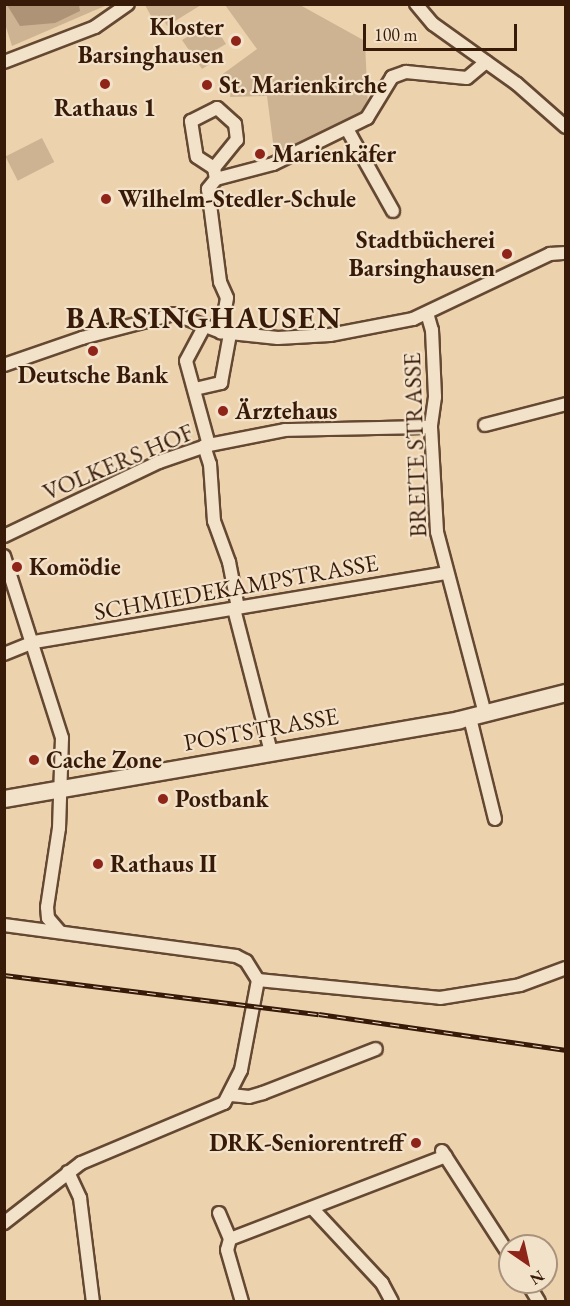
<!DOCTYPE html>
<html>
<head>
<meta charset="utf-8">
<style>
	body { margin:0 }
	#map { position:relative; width:570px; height:1306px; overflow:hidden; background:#edd2ae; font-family:"EB Garamond",serif }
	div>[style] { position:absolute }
	.green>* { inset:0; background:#ceb392; transform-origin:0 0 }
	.water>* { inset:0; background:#af9376 }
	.roads { filter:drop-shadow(2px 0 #654832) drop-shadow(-2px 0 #654832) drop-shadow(0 2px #654832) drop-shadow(0 -2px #654832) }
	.street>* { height:12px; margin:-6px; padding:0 6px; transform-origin:6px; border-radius:6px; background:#f3e2ca }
	.secondary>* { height:16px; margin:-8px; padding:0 8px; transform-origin:8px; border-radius:8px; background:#f3e2ca }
	.rail>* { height:5px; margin-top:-2.5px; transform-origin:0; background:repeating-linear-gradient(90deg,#f3e2ca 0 9px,#381a09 0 18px); box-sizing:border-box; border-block:2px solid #381a09 }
	.dots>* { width:16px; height:16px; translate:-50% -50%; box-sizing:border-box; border:3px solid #f3e2ca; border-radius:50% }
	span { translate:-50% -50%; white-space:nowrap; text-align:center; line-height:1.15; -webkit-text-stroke:4.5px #f3e2ca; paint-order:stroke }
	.poi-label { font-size:24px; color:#381a09; font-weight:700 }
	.right { translate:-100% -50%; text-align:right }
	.left { translate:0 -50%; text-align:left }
	.street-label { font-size:24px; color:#381a09 }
	.district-label { font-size:30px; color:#381a09; font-weight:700; letter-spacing:1.5px }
	.frame { position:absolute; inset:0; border:6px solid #381a09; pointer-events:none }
	.north { position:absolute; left:498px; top:1234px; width:60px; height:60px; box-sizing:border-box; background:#f3e2ca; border:2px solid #a8927d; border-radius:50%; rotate:146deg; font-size:16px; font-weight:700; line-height:24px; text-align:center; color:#381a09 }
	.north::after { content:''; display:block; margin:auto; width:21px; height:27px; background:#8f2418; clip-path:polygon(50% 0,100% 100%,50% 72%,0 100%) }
	.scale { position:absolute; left:363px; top:24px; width:154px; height:27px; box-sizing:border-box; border:3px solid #381a09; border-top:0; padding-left:8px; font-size:18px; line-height:21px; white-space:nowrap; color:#381a09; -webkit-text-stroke:4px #f3e2ca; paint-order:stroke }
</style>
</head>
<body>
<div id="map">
	<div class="green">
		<div style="clip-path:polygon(4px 5px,107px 5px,12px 46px,5px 24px)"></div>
		<div style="clip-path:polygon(145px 5px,201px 5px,167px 26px,165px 22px,157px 27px)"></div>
		<div style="clip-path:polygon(225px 5px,300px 5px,365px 41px,368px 109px,275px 158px,267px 96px,230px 97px,231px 90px,220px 76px,257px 49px)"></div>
		<div style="clip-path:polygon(212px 22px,226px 44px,207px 55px,210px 64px,202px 69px,182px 40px)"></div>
		<div style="left:42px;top:138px;width:27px;height:41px;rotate:63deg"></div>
	</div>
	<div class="water">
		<div style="clip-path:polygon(7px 5px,79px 5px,80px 11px,55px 23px,20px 26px)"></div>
	</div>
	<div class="roads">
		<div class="street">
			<div style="left:416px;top:4px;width:26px;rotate:50deg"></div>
			<div style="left:433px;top:24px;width:103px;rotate:35.5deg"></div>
			<div style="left:517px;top:84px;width:65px;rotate:41.3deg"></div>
			<div style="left:4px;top:62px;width:97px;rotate:-21deg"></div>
			<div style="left:95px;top:27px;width:40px;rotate:-34.9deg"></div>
			<div style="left:347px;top:129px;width:94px;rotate:60.7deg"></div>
			<div style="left:214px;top:168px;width:36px;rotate:-51deg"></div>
			<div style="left:237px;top:140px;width:16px;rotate:-97deg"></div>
			<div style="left:235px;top:124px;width:24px;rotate:-138deg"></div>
			<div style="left:217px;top:108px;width:29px;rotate:153deg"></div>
			<div style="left:191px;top:121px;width:36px;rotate:81deg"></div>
			<div style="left:197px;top:157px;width:20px;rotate:33deg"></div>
			<div style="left:214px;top:168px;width:11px;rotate:80deg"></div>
			<div style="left:216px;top:179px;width:59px;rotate:-14.7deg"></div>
			<div style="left:273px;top:164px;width:105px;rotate:-26.1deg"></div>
			<div style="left:367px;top:118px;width:48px;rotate:-58.6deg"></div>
			<div style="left:392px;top:77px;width:15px;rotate:-20deg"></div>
			<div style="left:406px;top:72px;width:61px;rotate:5.6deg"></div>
			<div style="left:467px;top:78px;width:25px;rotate:-40deg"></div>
			<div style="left:216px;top:179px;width:13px;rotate:129deg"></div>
			<div style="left:208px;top:189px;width:94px;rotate:82.6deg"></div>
			<div style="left:220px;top:282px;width:17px;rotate:66deg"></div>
			<div style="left:227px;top:298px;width:35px;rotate:100deg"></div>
			<div style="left:427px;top:313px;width:18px;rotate:74deg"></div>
			<div style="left:432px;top:330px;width:67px;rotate:87.4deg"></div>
			<div style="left:435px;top:397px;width:30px;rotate:98deg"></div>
			<div style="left:431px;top:427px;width:105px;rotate:86.7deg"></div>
			<div style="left:437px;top:532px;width:188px;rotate:75.2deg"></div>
			<div style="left:204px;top:327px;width:38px;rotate:118deg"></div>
			<div style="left:186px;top:361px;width:87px;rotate:74.7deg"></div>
			<div style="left:4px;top:365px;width:83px;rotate:-19.1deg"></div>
			<div style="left:82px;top:338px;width:95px;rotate:-14.6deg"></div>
			<div style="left:174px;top:314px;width:50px;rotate:21deg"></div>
			<div style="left:221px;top:332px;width:57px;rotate:6deg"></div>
			<div style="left:278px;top:338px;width:52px;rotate:-3.3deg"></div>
			<div style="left:330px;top:335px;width:85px;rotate:-10.9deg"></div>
			<div style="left:413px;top:319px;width:152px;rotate:-25.4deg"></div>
			<div style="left:550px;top:254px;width:16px;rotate:-4deg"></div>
			<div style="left:195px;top:389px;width:27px;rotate:-13deg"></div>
			<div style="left:221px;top:383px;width:50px;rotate:-79.6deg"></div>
			<div style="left:485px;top:425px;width:84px;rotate:-14.5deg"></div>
			<div style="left:204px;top:446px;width:19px;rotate:72deg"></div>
			<div style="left:210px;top:464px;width:57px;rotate:86deg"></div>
			<div style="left:214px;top:521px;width:44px;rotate:69.9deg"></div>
			<div style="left:229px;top:562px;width:47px;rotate:78.9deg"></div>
			<div style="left:4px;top:536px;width:172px;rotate:-25.5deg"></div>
			<div style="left:159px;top:462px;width:53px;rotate:-18.8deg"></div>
			<div style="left:209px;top:445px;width:77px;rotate:-11.2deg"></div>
			<div style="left:285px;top:430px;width:146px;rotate:-1.2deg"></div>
			<div style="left:4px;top:556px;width:191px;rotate:72.3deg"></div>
			<div style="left:62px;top:738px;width:90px;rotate:91.9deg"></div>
			<div style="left:59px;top:828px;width:80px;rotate:98.6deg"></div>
			<div style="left:47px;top:907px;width:11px;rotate:85deg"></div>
			<div style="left:48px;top:918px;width:18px;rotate:49deg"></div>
			<div style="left:234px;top:609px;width:148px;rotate:75.5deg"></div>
			<div style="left:4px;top:654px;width:32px;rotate:-22deg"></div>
			<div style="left:34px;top:642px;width:417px;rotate:-9.5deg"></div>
			<div style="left:470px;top:718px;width:104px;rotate:76.1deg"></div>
			<div style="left:4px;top:925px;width:234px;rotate:7.6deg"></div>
			<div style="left:236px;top:956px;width:11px;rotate:27deg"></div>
			<div style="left:246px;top:961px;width:22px;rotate:58deg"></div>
			<div style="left:258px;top:980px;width:92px;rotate:100.7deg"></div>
			<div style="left:241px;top:1070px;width:37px;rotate:117deg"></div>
			<div style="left:224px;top:1103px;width:155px;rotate:157.2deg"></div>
			<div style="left:81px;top:1163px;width:98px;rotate:142.1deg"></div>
			<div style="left:258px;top:980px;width:183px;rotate:5.6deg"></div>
			<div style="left:440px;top:998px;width:81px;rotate:-9.2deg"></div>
			<div style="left:520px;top:985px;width:49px;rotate:-20.3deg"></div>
			<div style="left:231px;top:1095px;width:18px;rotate:6deg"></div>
			<div style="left:249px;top:1097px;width:15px;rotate:-16deg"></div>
			<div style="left:263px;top:1093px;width:121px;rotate:-21.3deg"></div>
			<div style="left:442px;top:1151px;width:125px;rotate:57.1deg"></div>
			<div style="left:68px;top:1172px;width:29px;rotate:65deg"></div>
			<div style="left:80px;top:1198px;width:105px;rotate:82.9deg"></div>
			<div style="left:312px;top:1208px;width:103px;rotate:47deg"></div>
			<div style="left:382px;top:1283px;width:21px;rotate:62deg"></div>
			<div style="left:219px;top:1213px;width:28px;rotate:67deg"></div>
			<div style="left:230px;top:1239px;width:231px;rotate:-21deg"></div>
			<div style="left:230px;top:1239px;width:11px;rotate:105deg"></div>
			<div style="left:227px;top:1250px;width:54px;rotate:73.9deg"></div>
			<div style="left:527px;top:1282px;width:23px;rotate:59deg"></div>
		</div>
		<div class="secondary">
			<div style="left:4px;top:799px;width:462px;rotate:-9.8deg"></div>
			<div style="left:459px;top:720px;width:110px;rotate:-14.2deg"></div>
		</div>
	</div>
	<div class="rail">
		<div style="left:4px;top:975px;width:317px;rotate:7.1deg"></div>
		<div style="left:319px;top:1014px;width:250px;rotate:8.3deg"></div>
	</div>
	<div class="dots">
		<div style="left:236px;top:41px;background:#8f2418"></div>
		<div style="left:105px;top:84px;background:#8f2418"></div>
		<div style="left:207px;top:85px;background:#8f2418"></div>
		<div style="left:260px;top:154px;background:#8f2418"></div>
		<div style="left:106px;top:199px;background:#8f2418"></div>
		<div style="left:507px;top:254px;background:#8f2418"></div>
		<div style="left:93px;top:351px;background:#8f2418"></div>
		<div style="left:223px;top:411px;background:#8f2418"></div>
		<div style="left:17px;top:567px;background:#8f2418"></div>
		<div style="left:34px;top:760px;background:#8f2418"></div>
		<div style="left:163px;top:799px;background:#8f2418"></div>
		<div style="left:98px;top:864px;background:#8f2418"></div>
		<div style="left:416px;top:1143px;background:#8f2418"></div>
	</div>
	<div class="poi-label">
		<span class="right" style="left:224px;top:41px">Kloster<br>Barsinghausen</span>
		<span class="left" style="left:219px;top:85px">St. Marienkirche</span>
		<span style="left:105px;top:108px">Rathaus 1</span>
		<span class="left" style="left:272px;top:154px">Marienkäfer</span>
		<span class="left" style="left:118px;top:199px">Wilhelm-Stedler-Schule</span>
		<span class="right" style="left:495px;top:254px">Stadtbücherei<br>Barsinghausen</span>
		<span style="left:93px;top:375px">Deutsche Bank</span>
		<span class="left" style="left:235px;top:411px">Ärztehaus</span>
		<span class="left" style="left:29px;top:567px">Komödie</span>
		<span class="left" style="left:46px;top:760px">Cache Zone</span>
		<span class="left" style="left:175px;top:799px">Postbank</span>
		<span class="left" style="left:110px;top:864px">Rathaus II</span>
		<span class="right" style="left:404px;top:1143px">DRK-Seniorentreff</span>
	</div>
	<div class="street-label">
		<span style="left:415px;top:445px;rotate:-92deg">BREITE STRASSE</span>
		<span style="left:118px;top:462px;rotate:-23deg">VOLKERS HOF</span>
		<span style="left:236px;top:587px;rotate:-10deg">SCHMIEDEKAMPSTRASSE</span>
		<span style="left:261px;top:729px;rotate:-10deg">POSTSTRASSE</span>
	</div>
	<div class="district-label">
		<span style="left:204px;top:318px">BARSINGHAUSEN</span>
	</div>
	<div class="frame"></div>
	<div class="north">N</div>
	<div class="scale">100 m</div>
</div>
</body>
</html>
